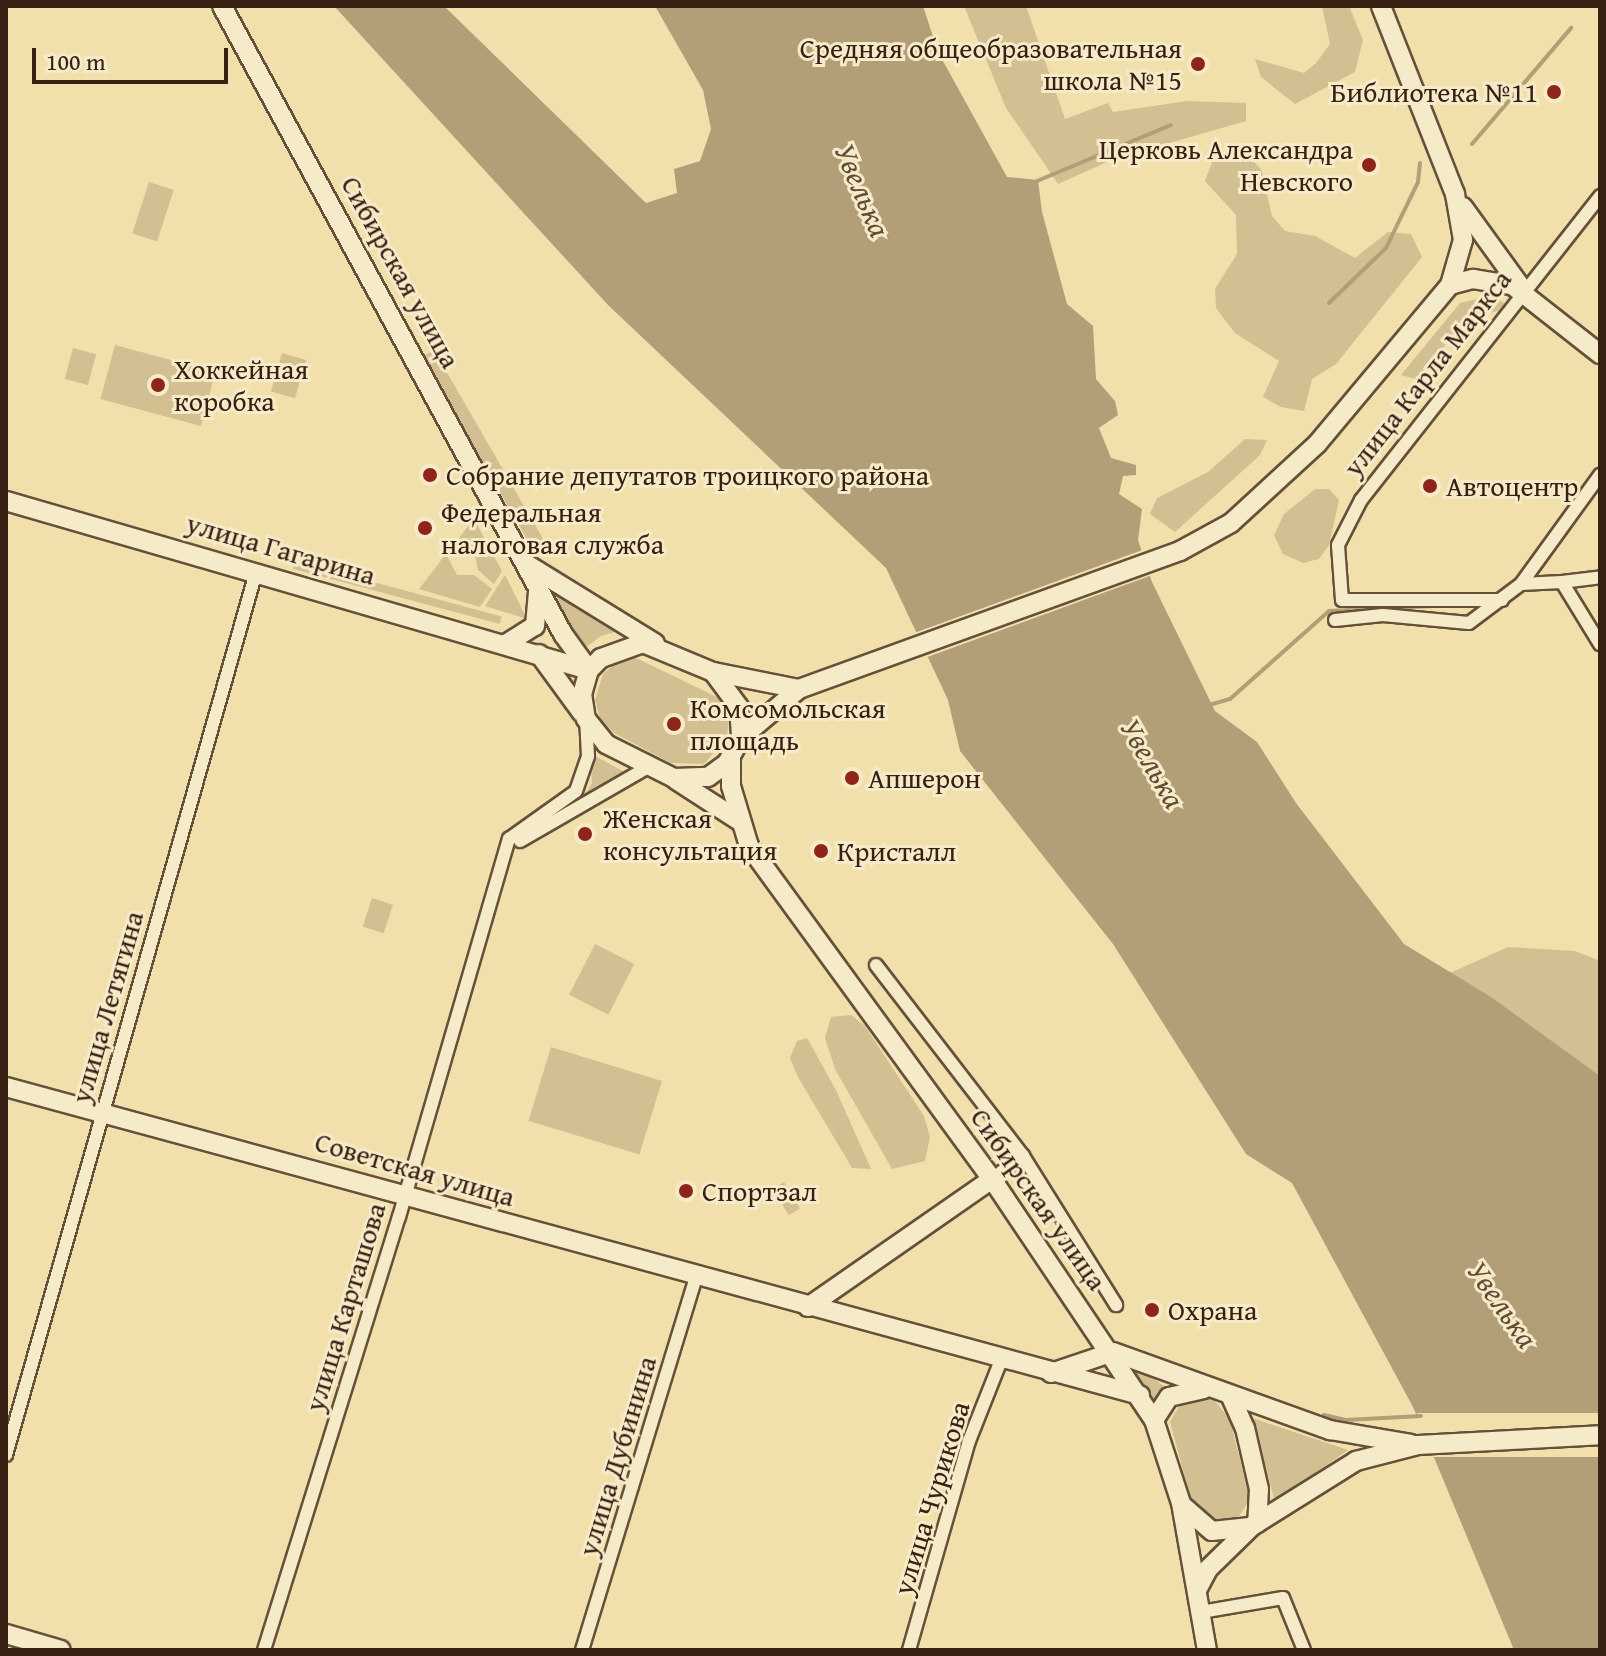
<!DOCTYPE html>
<html>
<head>
<meta charset="utf-8">
<style>
	body { margin:0 }
	#map { position:relative; width:1606px; height:1656px; overflow:hidden; background:#f1e0ac; font-family:"Gentium Book Plus",serif }
	div>[style] { position:absolute }
	.green>* { inset:0; background:#d2bf92; transform-origin:0 0 }
	.water>* { inset:0; background:#b29f78 }
	.pier>* { inset:0; background:#f1e0ac; transform-origin:0 0 }
	.stream>* { height:4px; margin:-2px; padding:0 2px; transform-origin:2px; border-radius:2px; background:#b29f78 }
	.roads { filter:drop-shadow(2px 0 #665039) drop-shadow(-2px 0 #665039) drop-shadow(0 2px #665039) drop-shadow(0 -2px #665039) }
	.street>* { height:12px; margin:-6px; padding:0 6px; transform-origin:6px; border-radius:6px; background:#f6ebc9 }
	.secondary>* { height:18px; margin:-9px; padding:0 9px; transform-origin:9px; border-radius:9px; background:#f6ebc9 }
	.dots>* { width:22px; height:22px; translate:-50% -50%; box-sizing:border-box; border:4px solid #f6ebc9; border-radius:50% }
	span { translate:-50% -50%; white-space:nowrap; text-align:center; line-height:1.15; -webkit-text-stroke:6px #f6ebc9; paint-order:stroke }
	.poi-label { font-size:28px; color:#382013 }
	.right { translate:-100% -50%; text-align:right }
	.left { translate:0 -50%; text-align:left }
	.street-label { font-size:28px; color:#382013 }
	.water-label { font-size:30px; color:#634c36; font-style:italic }
	.frame { position:absolute; inset:0; border:8px solid #382013; pointer-events:none }
	.scale { position:absolute; left:32px; top:48px; width:196px; height:36px; box-sizing:border-box; border:4px solid #382013; border-top:0; padding-left:10px; font-size:24px; line-height:28px; white-space:nowrap; color:#382013; -webkit-text-stroke:6px #f6ebc9; paint-order:stroke }
</style>
</head>
<body>
<div id="map">
	<div class="green">
		<div style="clip-path:polygon(964px 6px,1026px 6px,1065px 119px,1108px 103px,1113px 112px,1187px 101px,1246px 103px,1246px 121px,1114px 159px,1058px 184px,1006px 108px)"></div>
		<div style="clip-path:polygon(1322px 6px,1349px 6px,1363px 40px,1355px 72px,1295px 104px,1261px 77px,1255px 59px,1304px 73px,1316px 63px,1330px 44px)"></div>
		<div style="clip-path:polygon(1239px 148px,1261px 169px,1272px 216px,1285px 231px,1315px 236px,1355px 258px,1388px 232px,1411px 234px,1422px 257px,1336px 364px,1312px 379px,1304px 411px,1281px 407px,1263px 397px,1279px 361px,1235px 333px,1216px 308px,1215px 289px,1237px 254px,1236px 215px,1205px 181px,1213px 160px)"></div>
		<div style="left:149px;top:182px;width:26px;height:54px;rotate:18deg"></div>
		<div style="clip-path:polygon(1492px 295px,1505px 304px,1498px 311px,1469px 317px,1416px 379px,1401px 375px,1460px 303px)"></div>
		<div style="left:115px;top:345px;width:104px;height:56px;rotate:15deg"></div>
		<div style="left:73px;top:348px;width:24px;height:32px;rotate:15deg"></div>
		<div style="left:434px;top:350px;width:224px;height:14px;rotate:60deg"></div>
		<div style="left:282px;top:353px;width:25px;height:40px;rotate:16deg"></div>
		<div style="clip-path:polygon(1245px 439px,1267px 440px,1260px 455px,1175px 532px,1150px 514px,1157px 498px,1208px 472px)"></div>
		<div style="clip-path:polygon(1315px 489px,1329px 489px,1339px 500px,1329px 545px,1319px 559px,1303px 563px,1283px 554px,1274px 535px,1284px 514px)"></div>
		<div style="clip-path:polygon(474px 519px,502px 571px,494px 584px,478px 570px,475px 555px,450px 549px)"></div>
		<div style="clip-path:polygon(446px 554px,457px 575px,474px 575px,492px 589px,480px 607px,419px 589px)"></div>
		<div style="left:295px;top:561px;width:214px;height:8px;rotate:15deg"></div>
		<div style="clip-path:polygon(505px 575px,527px 619px,485px 606px)"></div>
		<div style="clip-path:polygon(540px 583px,629px 628px,601px 636px,578px 653px)"></div>
		<div style="clip-path:polygon(636px 658px,719px 698px,729px 719px,727px 737px,704px 764px,671px 763px,614px 733px,600px 719px,595px 700px,603px 674px,616px 663px)"></div>
		<div style="clip-path:polygon(590px 753px,628px 774px,583px 797px,592px 783px)"></div>
		<div style="left:372px;top:898px;width:22px;height:30px;rotate:18deg"></div>
		<div style="left:595px;top:944px;width:44px;height:57px;rotate:27deg"></div>
		<div style="clip-path:polygon(1508px 947px,1575px 951px,1600px 961px,1600px 1076px,1450px 973px)"></div>
		<div style="clip-path:polygon(851px 1015px,865px 1026px,924px 1116px,930px 1137px,925px 1161px,892px 1169px,835px 1069px,825px 1038px,831px 1017px)"></div>
		<div style="clip-path:polygon(807px 1038px,836px 1090px,871px 1169px,852px 1168px,798px 1077px,790px 1058px,797px 1041px)"></div>
		<div style="left:551px;top:1047px;width:116px;height:77px;rotate:17deg"></div>
		<div style="left:784px;top:1182px;width:31px;height:13px;rotate:59deg"></div>
		<div style="clip-path:polygon(1141px 1370px,1167px 1388px,1168px 1394px,1154px 1406px,1135px 1378px,1134px 1372px)"></div>
		<div style="clip-path:polygon(1196px 1395px,1212px 1397px,1230px 1420px,1250px 1499px,1236px 1521px,1212px 1525px,1194px 1512px,1170px 1422px,1183px 1399px)"></div>
		<div style="clip-path:polygon(1252px 1418px,1348px 1450px,1275px 1502px)"></div>
	</div>
	<div class="water">
		<div style="clip-path:polygon(334px 6px,444px 6px,646px 203px,677px 193px,674px 169px,700px 161px,711px 129px,703px 90px,655px 6px,923px 6px,938px 52px,1007px 177px,1038px 180px,1042px 212px,1067px 304px,1093px 326px,1096px 379px,1115px 401px,1118px 415px,1099px 428px,1111px 458px,1136px 465px,1136px 475px,1123px 476px,1119px 494px,1142px 509px,1138px 540px,1152px 582px,1215px 711px,1257px 742px,1296px 803px,1404px 944px,1491px 997px,1600px 1076px,1600px 1650px,1514px 1650px,1413px 1407px,1292px 1183px,1246px 1154px,1113px 944px,960px 751px,948px 700px,886px 568px,608px 305px)"></div>
	</div>
	<div class="pier">
		<div style="left:1145px;top:549px;width:27px;height:245px;rotate:70deg"></div>
		<div style="left:1600px;top:1413px;width:44px;height:183px;rotate:90deg"></div>
	</div>
	<div class="stream">
		<div style="left:1472px;top:144px;width:153px;rotate:-49.5deg"></div>
		<div style="left:1037px;top:181px;width:145px;rotate:-22.7deg"></div>
		<div style="left:1329px;top:303px;width:79px;rotate:-44deg"></div>
		<div style="left:1386px;top:248px;width:73px;rotate:-64.1deg"></div>
		<div style="left:1418px;top:182px;width:19px;rotate:-84deg"></div>
		<div style="left:1209px;top:705px;width:22px;rotate:-16deg"></div>
		<div style="left:1230px;top:699px;width:132px;rotate:-41.6deg"></div>
		<div style="left:1329px;top:611px;width:104px;rotate:-2.8deg"></div>
		<div style="left:1323px;top:1420px;width:5px;rotate:-79deg"></div>
		<div style="left:1324px;top:1415px;width:23px;rotate:13deg"></div>
		<div style="left:1346px;top:1420px;width:75px;rotate:-3.1deg"></div>
	</div>
	<div class="roads">
		<div class="street">
			<div style="left:1562px;top:582px;width:38px;rotate:-7deg"></div>
			<div style="left:1521px;top:584px;width:135px;rotate:-54.1deg"></div>
			<div style="left:1502px;top:600px;width:160px;rotate:180deg"></div>
			<div style="left:1342px;top:600px;width:55px;rotate:-94.2deg"></div>
			<div style="left:1338px;top:545px;width:51px;rotate:-62.9deg"></div>
			<div style="left:1361px;top:500px;width:387px;rotate:-51.8deg"></div>
			<div style="left:1335px;top:620px;width:48px;rotate:-5.9deg"></div>
			<div style="left:1383px;top:615px;width:86px;rotate:5.3deg"></div>
			<div style="left:1469px;top:623px;width:65px;rotate:-36.9deg"></div>
			<div style="left:1521px;top:584px;width:41px;rotate:-2.8deg"></div>
			<div style="left:1562px;top:582px;width:73px;rotate:58.5deg"></div>
			<div style="left:520px;top:841px;width:150px;rotate:-30deg"></div>
			<div style="left:876px;top:965px;width:241px;rotate:52.4deg"></div>
			<div style="left:1023px;top:1156px;width:176px;rotate:58deg"></div>
			<div style="left:992px;top:1179px;width:39px;rotate:-37deg"></div>
			<div style="left:6px;top:1455px;width:918px;rotate:-74.19deg"></div>
			<div style="left:1201px;top:1612px;width:83px;rotate:-9.7deg"></div>
			<div style="left:1283px;top:1598px;width:56px;rotate:68deg"></div>
			<div style="left:264px;top:1650px;width:454px;rotate:-72.7deg"></div>
			<div style="left:399px;top:1217px;width:394px;rotate:-73.8deg"></div>
			<div style="left:509px;top:839px;width:82px;rotate:-35.6deg"></div>
			<div style="left:576px;top:791px;width:37px;rotate:-71deg"></div>
			<div style="left:588px;top:756px;width:37px;rotate:-93deg"></div>
			<div style="left:582px;top:1650px;width:391px;rotate:-73deg"></div>
			<div style="left:909px;top:1650px;width:217px;rotate:-74deg"></div>
			<div style="left:969px;top:1441px;width:87px;rotate:-68.4deg"></div>
		</div>
		<div class="secondary">
			<div style="left:222px;top:6px;width:715px;rotate:61.5deg"></div>
			<div style="left:563px;top:634px;width:44px;rotate:54.2deg"></div>
			<div style="left:1463px;top:207px;width:102px;rotate:54.1deg"></div>
			<div style="left:1450px;top:285px;width:24px;rotate:-15deg"></div>
			<div style="left:1473px;top:279px;width:39px;rotate:9deg"></div>
			<div style="left:1512px;top:285px;width:112px;rotate:38.1deg"></div>
			<div style="left:6px;top:501px;width:607px;rotate:16.17deg"></div>
			<div style="left:528px;top:565px;width:149px;rotate:31.6deg"></div>
			<div style="left:504px;top:645px;width:36px;rotate:-32deg"></div>
			<div style="left:535px;top:626px;width:34px;rotate:-85deg"></div>
			<div style="left:539px;top:654px;width:73px;rotate:53.9deg"></div>
			<div style="left:713px;top:672px;width:44px;rotate:53.4deg"></div>
			<div style="left:739px;top:707px;width:31px;rotate:86deg"></div>
			<div style="left:799px;top:689px;width:88px;rotate:-168.8deg"></div>
			<div style="left:713px;top:672px;width:76px;rotate:-157.5deg"></div>
			<div style="left:643px;top:643px;width:45px;rotate:160.3deg"></div>
			<div style="left:601px;top:658px;width:17px;rotate:135deg"></div>
			<div style="left:589px;top:670px;width:25px;rotate:106deg"></div>
			<div style="left:582px;top:694px;width:25px;rotate:81deg"></div>
			<div style="left:586px;top:719px;width:32px;rotate:51deg"></div>
			<div style="left:606px;top:744px;width:76px;rotate:26.6deg"></div>
			<div style="left:674px;top:778px;width:34px;rotate:-2deg"></div>
			<div style="left:708px;top:777px;width:24px;rotate:-36deg"></div>
			<div style="left:727px;top:763px;width:29px;rotate:-61deg"></div>
			<div style="left:741px;top:738px;width:76px;rotate:-40.2deg"></div>
			<div style="left:799px;top:689px;width:405px;rotate:-19.9deg"></div>
			<div style="left:1180px;top:551px;width:58px;rotate:-28.8deg"></div>
			<div style="left:1231px;top:523px;width:117px;rotate:-42.6deg"></div>
			<div style="left:1317px;top:444px;width:207px;rotate:-50.1deg"></div>
			<div style="left:1450px;top:285px;width:47px;rotate:-73.9deg"></div>
			<div style="left:1463px;top:240px;width:47px;rotate:-99.9deg"></div>
			<div style="left:1455px;top:194px;width:202px;rotate:-111.5deg"></div>
			<div style="left:731px;top:757px;width:29px;rotate:90deg"></div>
			<div style="left:731px;top:786px;width:63px;rotate:73.3deg"></div>
			<div style="left:749px;top:846px;width:412px;rotate:53.9deg"></div>
			<div style="left:992px;top:1179px;width:290px;rotate:56.1deg"></div>
			<div style="left:1154px;top:1420px;width:87px;rotate:72deg"></div>
			<div style="left:1181px;top:1503px;width:149px;rotate:80deg"></div>
			<div style="left:676px;top:780px;width:74px;rotate:32.8deg"></div>
			<div style="left:6px;top:1087px;width:1175px;rotate:15.2deg"></div>
			<div style="left:808px;top:1307px;width:224px;rotate:-34.8deg"></div>
			<div style="left:1051px;top:1373px;width:65px;rotate:-18.7deg"></div>
			<div style="left:1113px;top:1352px;width:231px;rotate:19.8deg"></div>
			<div style="left:1330px;top:1430px;width:82px;rotate:9.8deg"></div>
			<div style="left:1231px;top:1397px;width:34px;rotate:66deg"></div>
			<div style="left:1245px;top:1428px;width:63px;rotate:77.1deg"></div>
			<div style="left:1259px;top:1489px;width:34px;rotate:93deg"></div>
			<div style="left:1154px;top:1420px;width:27px;rotate:-57deg"></div>
			<div style="left:1169px;top:1397px;width:36px;rotate:-13deg"></div>
			<div style="left:1183px;top:1506px;width:38px;rotate:41deg"></div>
			<div style="left:1212px;top:1531px;width:38px;rotate:-6deg"></div>
			<div style="left:1197px;top:1590px;width:24px;rotate:-62deg"></div>
			<div style="left:1208px;top:1569px;width:62px;rotate:-44.3deg"></div>
			<div style="left:1252px;top:1526px;width:123px;rotate:-32deg"></div>
			<div style="left:1356px;top:1461px;width:64px;rotate:-14.5deg"></div>
			<div style="left:1418px;top:1445px;width:182px;rotate:-3.1deg"></div>
			<div style="left:6px;top:1634px;width:57px;rotate:16.2deg"></div>
		</div>
	</div>
	<div class="dots">
		<div style="left:1198px;top:64px;background:#8f2418"></div>
		<div style="left:1554px;top:92px;background:#8f2418"></div>
		<div style="left:1369px;top:165px;background:#8f2418"></div>
		<div style="left:158px;top:385px;background:#8f2418"></div>
		<div style="left:430px;top:475px;background:#8f2418"></div>
		<div style="left:1430px;top:486px;background:#8f2418"></div>
		<div style="left:425px;top:528px;background:#8f2418"></div>
		<div style="left:674px;top:724px;background:#8f2418"></div>
		<div style="left:852px;top:778px;background:#8f2418"></div>
		<div style="left:585px;top:834px;background:#8f2418"></div>
		<div style="left:821px;top:851px;background:#8f2418"></div>
		<div style="left:686px;top:1191px;background:#8f2418"></div>
		<div style="left:1152px;top:1310px;background:#8f2418"></div>
	</div>
	<div class="poi-label">
		<span class="right" style="left:1182px;top:64px">Средняя общеобразовательная<br>школа №15</span>
		<span class="right" style="left:1538px;top:92px">Библиотека №11</span>
		<span class="right" style="left:1353px;top:165px">Церковь Александра<br>Невского</span>
		<span class="left" style="left:174px;top:385px">Хоккейная<br>коробка</span>
		<span class="left" style="left:446px;top:475px">Собрание депутатов троицкого района</span>
		<span class="left" style="left:1446px;top:486px">Автоцентр</span>
		<span class="left" style="left:441px;top:528px">Федеральная<br>налоговая служба</span>
		<span class="left" style="left:690px;top:724px">Комсомольская<br>площадь</span>
		<span class="left" style="left:868px;top:778px">Апшерон</span>
		<span class="left" style="left:603px;top:834px">Женская<br>консультация</span>
		<span class="left" style="left:837px;top:851px">Кристалл</span>
		<span class="left" style="left:702px;top:1191px">Спортзал</span>
		<span class="left" style="left:1168px;top:1310px">Охрана</span>
	</div>
	<div class="street-label">
		<span style="left:401px;top:272px;rotate:61deg">Сибирская улица</span>
		<span style="left:1427px;top:373px;rotate:-52deg">улица Карла Маркса</span>
		<span style="left:281px;top:549px;rotate:16deg">улица Гагарина</span>
		<span style="left:107px;top:1007px;rotate:-74deg">улица Летягина</span>
		<span style="left:415px;top:1169px;rotate:16deg">Советская улица</span>
		<span style="left:1039px;top:1199px;rotate:55deg">Сибирская улица</span>
		<span style="left:345px;top:1307px;rotate:-73deg">улица Карташова</span>
		<span style="left:617px;top:1456px;rotate:-73deg">улица Дубинина</span>
		<span style="left:931px;top:1498px;rotate:-73deg">улица Чурикова</span>
	</div>
	<div class="water-label">
		<span style="left:863px;top:190px;rotate:67deg">Увелька</span>
		<span style="left:1153px;top:763px;rotate:60deg">Увелька</span>
		<span style="left:1503px;top:1304px;rotate:55deg">Увелька</span>
	</div>
	<div class="frame"></div>
	<div class="scale">100 m</div>
</div>
</body>
</html>
